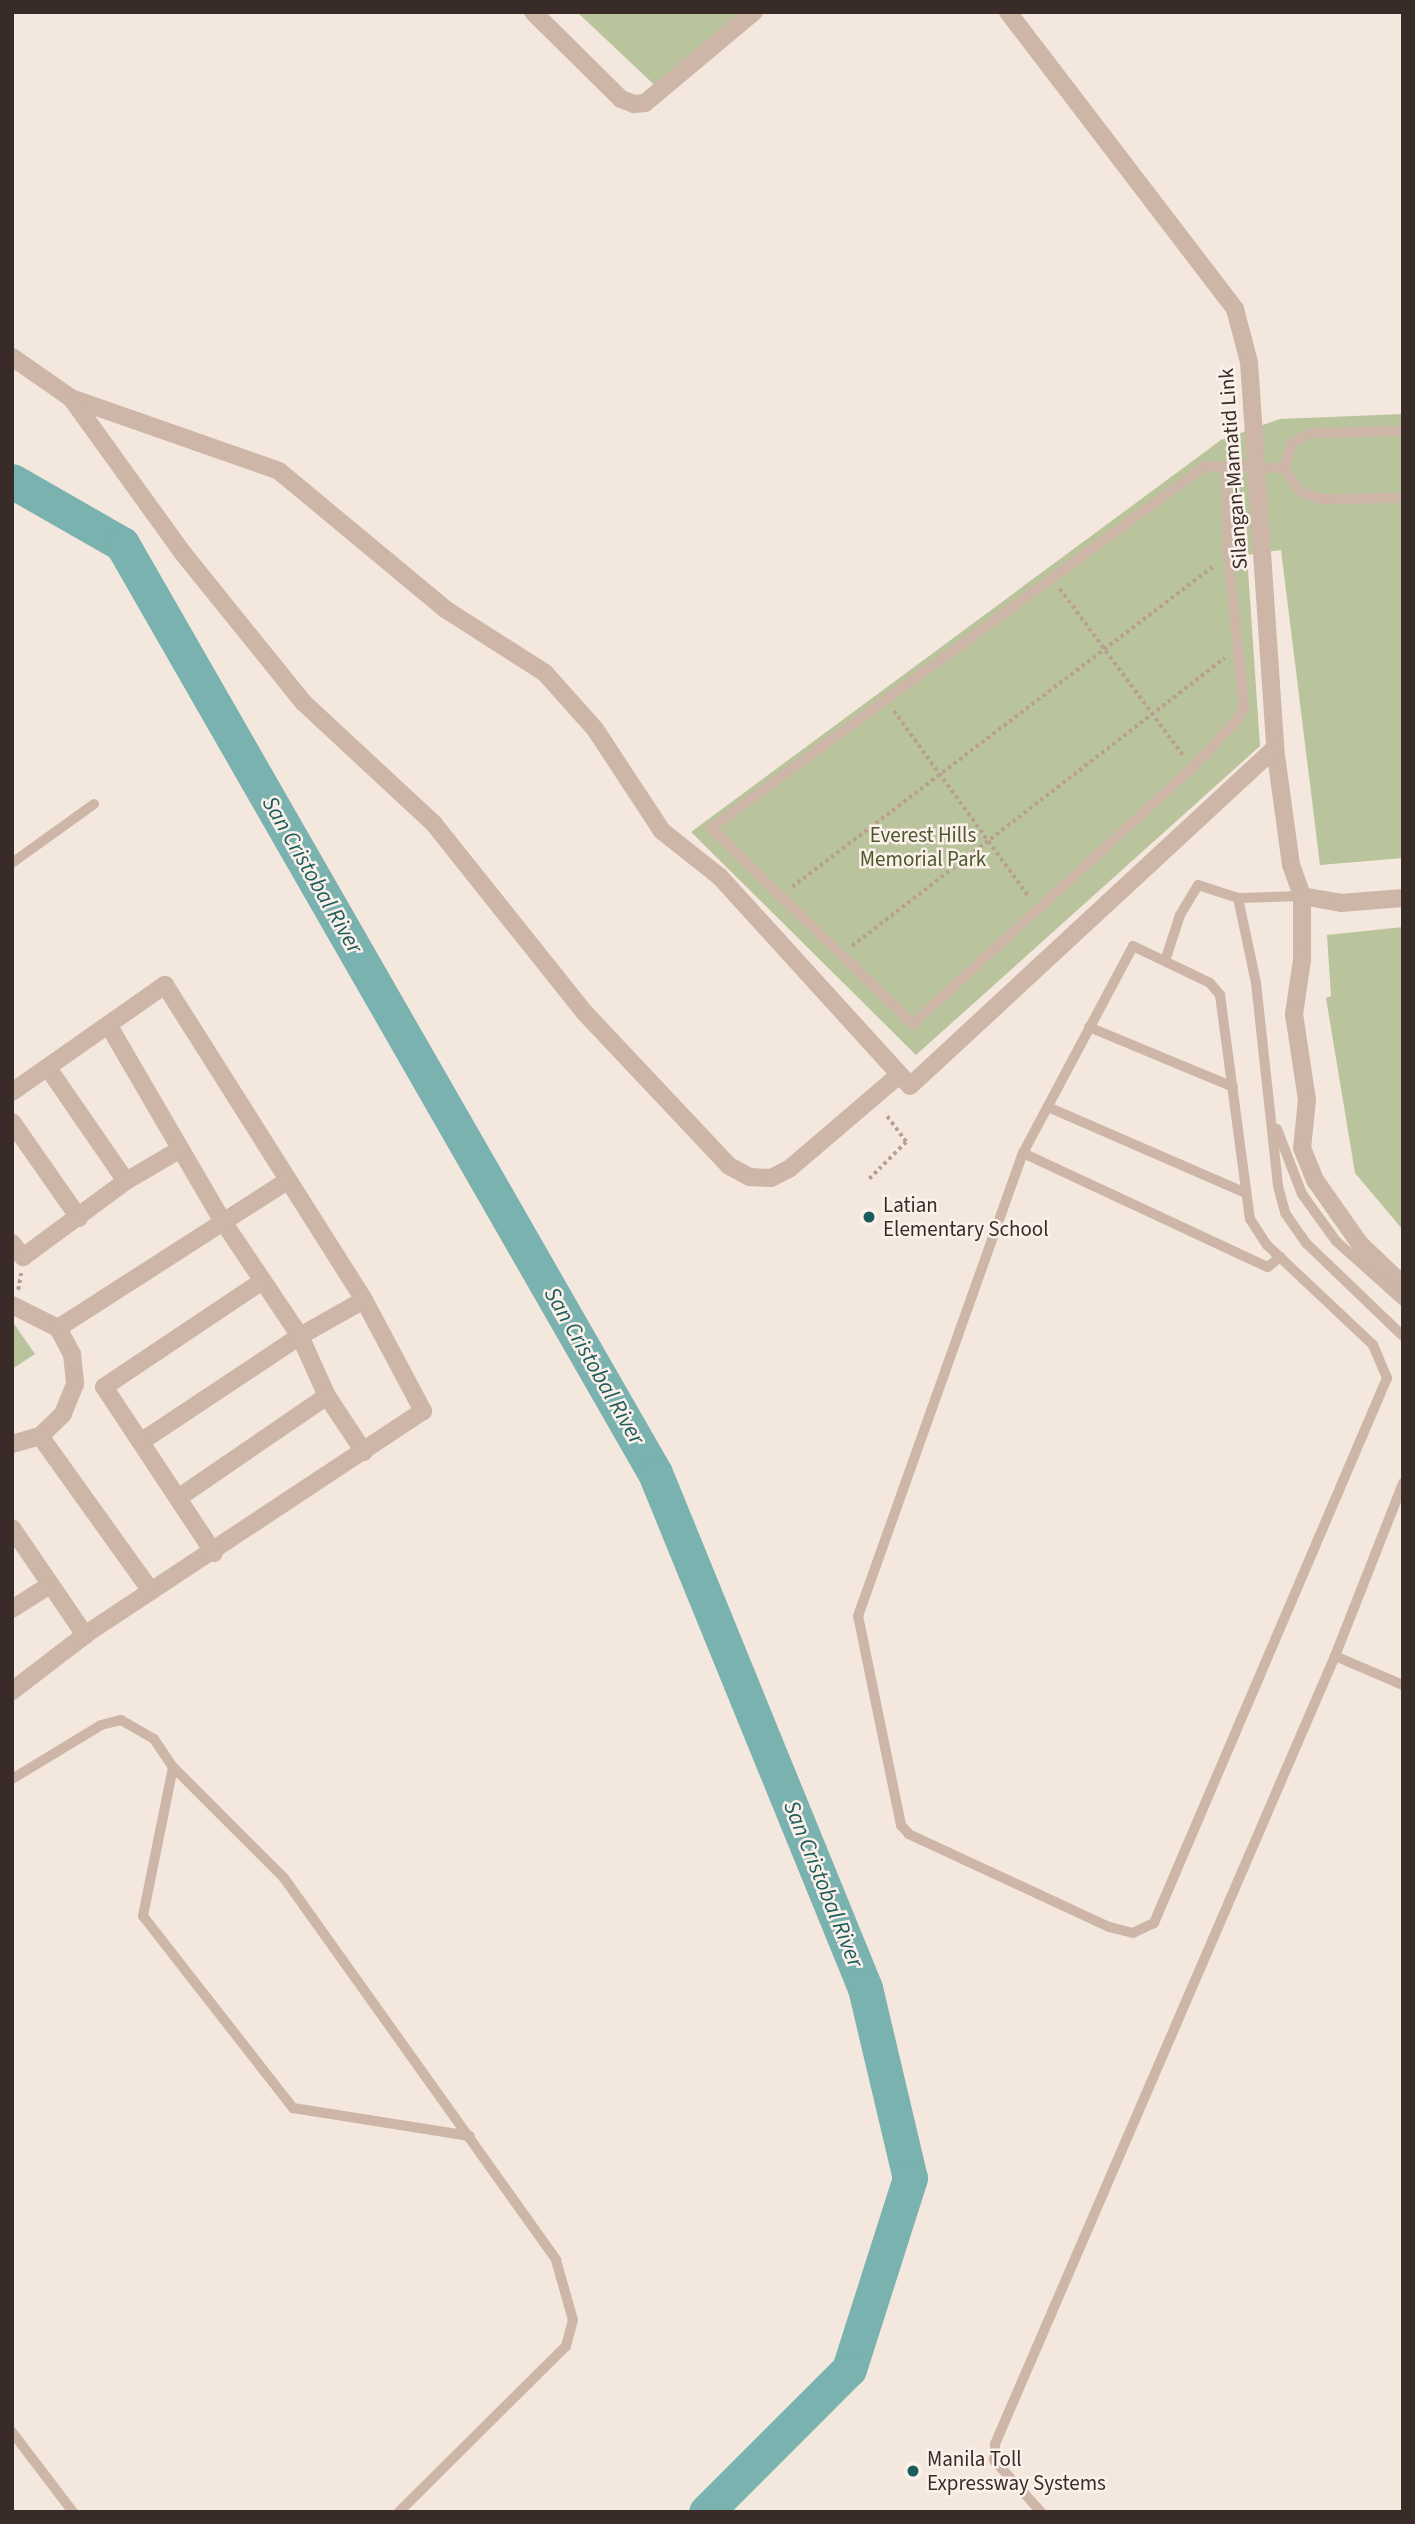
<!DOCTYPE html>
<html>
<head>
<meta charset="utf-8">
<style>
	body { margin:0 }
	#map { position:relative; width:1415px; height:2524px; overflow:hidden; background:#f4e7dd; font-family:"Source Sans 3",sans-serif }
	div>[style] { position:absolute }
	.green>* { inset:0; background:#bac49c }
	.river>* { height:35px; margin:-17.5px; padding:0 17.5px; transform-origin:17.5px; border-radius:17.5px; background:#7ab2af }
	.path>* { height:3.5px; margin-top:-1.75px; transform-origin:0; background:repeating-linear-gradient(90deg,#b89f92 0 3.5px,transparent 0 7px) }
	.lane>* { height:10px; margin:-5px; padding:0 5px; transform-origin:5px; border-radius:5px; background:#cdb5a8 }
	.street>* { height:18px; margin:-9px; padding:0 9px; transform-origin:9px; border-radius:9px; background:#cdb5a8 }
	.dots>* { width:19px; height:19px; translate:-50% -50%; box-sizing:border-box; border:4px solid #fbf1ea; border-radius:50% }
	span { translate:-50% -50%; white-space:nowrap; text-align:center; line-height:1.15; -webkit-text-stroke:5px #fbf1ea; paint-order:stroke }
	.street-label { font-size:21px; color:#392c28 }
	.park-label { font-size:21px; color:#4c582b }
	.poi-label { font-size:21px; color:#392c28 }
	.left { translate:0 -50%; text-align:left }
	.water-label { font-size:23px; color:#1c5d5b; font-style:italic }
	.frame { position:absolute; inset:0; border:14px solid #392c28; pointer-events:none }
</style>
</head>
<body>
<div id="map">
	<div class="green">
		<div style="clip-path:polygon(577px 12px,755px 12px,664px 94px)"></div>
		<div style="clip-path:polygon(1403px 414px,1403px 858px,1320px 865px,1281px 550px,1247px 555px,1260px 746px,916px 1055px,691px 832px,1221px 440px,1280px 419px)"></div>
		<div style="clip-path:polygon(1403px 927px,1403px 1230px,1355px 1173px,1326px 998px,1331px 996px,1327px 935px)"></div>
		<div style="clip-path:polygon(12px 1321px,35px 1354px,12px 1369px)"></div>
	</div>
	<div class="river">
		<div style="left:12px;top:481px;width:127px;rotate:29.8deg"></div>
		<div style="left:122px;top:544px;width:1071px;rotate:60.16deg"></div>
		<div style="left:655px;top:1473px;width:556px;rotate:67.82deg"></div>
		<div style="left:865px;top:1988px;width:195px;rotate:76.7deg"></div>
		<div style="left:910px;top:2178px;width:201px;rotate:107.7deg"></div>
		<div style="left:849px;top:2369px;width:202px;rotate:135deg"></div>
	</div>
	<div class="path">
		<div style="left:1060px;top:589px;width:207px;rotate:53.5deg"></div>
		<div style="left:894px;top:711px;width:230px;rotate:54deg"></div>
		<div style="left:792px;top:887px;width:532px;rotate:-37.28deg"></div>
		<div style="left:852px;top:946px;width:471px;rotate:-37.7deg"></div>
		<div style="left:869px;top:1179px;width:52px;rotate:-45deg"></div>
		<div style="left:906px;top:1142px;width:35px;rotate:-127deg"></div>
		<div style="left:18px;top:1290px;width:17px;rotate:-80deg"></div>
	</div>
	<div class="lane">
		<div style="left:1284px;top:468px;width:26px;rotate:-72deg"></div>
		<div style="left:1292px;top:443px;width:21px;rotate:-28deg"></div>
		<div style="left:1311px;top:433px;width:92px;rotate:-1.2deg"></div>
		<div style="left:1284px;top:468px;width:29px;rotate:55deg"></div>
		<div style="left:1301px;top:492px;width:20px;rotate:20deg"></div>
		<div style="left:1320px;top:499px;width:83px;rotate:-0.7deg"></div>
		<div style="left:1226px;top:469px;width:85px;rotate:88.7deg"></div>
		<div style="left:1228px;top:554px;width:154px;rotate:84deg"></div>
		<div style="left:1244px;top:707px;width:13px;rotate:117deg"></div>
		<div style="left:1238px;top:719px;width:66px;rotate:133.2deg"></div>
		<div style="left:1193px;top:767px;width:380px;rotate:137.5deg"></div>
		<div style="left:913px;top:1024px;width:281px;rotate:-135.9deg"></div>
		<div style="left:711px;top:828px;width:612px;rotate:-36.23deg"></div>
		<div style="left:1205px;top:466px;width:79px;rotate:1.5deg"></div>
		<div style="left:12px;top:863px;width:101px;rotate:-35.7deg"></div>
		<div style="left:1238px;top:898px;width:87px;rotate:78deg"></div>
		<div style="left:1256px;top:983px;width:204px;rotate:83.8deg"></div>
		<div style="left:1278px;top:1186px;width:28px;rotate:75deg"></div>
		<div style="left:1285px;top:1213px;width:38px;rotate:55deg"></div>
		<div style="left:1307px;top:1244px;width:133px;rotate:43.8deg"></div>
		<div style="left:1133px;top:946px;width:85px;rotate:25.7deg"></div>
		<div style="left:1210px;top:983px;width:16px;rotate:50deg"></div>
		<div style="left:1220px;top:995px;width:226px;rotate:82.4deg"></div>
		<div style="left:1250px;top:1219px;width:31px;rotate:57deg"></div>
		<div style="left:1267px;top:1245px;width:146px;rotate:43.3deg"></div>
		<div style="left:1373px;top:1345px;width:36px;rotate:67deg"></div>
		<div style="left:1387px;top:1378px;width:593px;rotate:113.15deg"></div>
		<div style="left:1154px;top:1923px;width:23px;rotate:155deg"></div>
		<div style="left:1133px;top:1933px;width:25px;rotate:-166deg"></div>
		<div style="left:1109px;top:1927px;width:221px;rotate:-155.1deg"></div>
		<div style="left:909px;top:1834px;width:12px;rotate:-132deg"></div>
		<div style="left:901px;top:1825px;width:213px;rotate:-101.6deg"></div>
		<div style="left:858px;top:1616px;width:492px;rotate:-70.4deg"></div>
		<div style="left:1023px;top:1153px;width:234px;rotate:-62deg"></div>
		<div style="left:1165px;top:961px;width:48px;rotate:-71.9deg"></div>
		<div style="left:1180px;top:915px;width:35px;rotate:-59deg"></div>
		<div style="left:1198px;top:885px;width:42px;rotate:18deg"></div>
		<div style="left:1238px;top:898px;width:64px;rotate:-1.8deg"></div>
		<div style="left:1089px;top:1027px;width:156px;rotate:22.6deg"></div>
		<div style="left:1048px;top:1107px;width:216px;rotate:23.5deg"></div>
		<div style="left:1277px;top:1129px;width:70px;rotate:69deg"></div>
		<div style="left:1302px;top:1194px;width:58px;rotate:54.1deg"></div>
		<div style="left:1336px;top:1241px;width:90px;rotate:41.8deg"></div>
		<div style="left:1023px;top:1153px;width:270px;rotate:25deg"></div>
		<div style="left:1268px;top:1267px;width:16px;rotate:-40deg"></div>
		<div style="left:1335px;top:1656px;width:74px;rotate:23.1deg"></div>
		<div style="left:173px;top:1767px;width:152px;rotate:101.4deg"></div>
		<div style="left:143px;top:1916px;width:244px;rotate:52deg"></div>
		<div style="left:293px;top:2108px;width:179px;rotate:9deg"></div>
		<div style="left:12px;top:1779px;width:104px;rotate:-31.2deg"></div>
		<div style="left:101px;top:1725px;width:21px;rotate:-14deg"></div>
		<div style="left:121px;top:1720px;width:38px;rotate:30deg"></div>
		<div style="left:154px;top:1739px;width:34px;rotate:56deg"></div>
		<div style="left:173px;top:1767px;width:157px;rotate:45deg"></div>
		<div style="left:284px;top:1878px;width:469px;rotate:54.5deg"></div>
		<div style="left:556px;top:2260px;width:62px;rotate:74.2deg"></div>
		<div style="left:573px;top:2320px;width:27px;rotate:105deg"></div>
		<div style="left:566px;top:2346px;width:235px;rotate:135.2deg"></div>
		<div style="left:12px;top:2432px;width:101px;rotate:52.7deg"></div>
		<div style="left:1041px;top:2512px;width:70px;rotate:-132.1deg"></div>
		<div style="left:994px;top:2460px;width:16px;rotate:-86deg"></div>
		<div style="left:995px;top:2444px;width:858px;rotate:-66.66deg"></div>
		<div style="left:1335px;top:1656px;width:186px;rotate:-68.5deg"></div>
	</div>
	<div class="street">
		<div style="left:533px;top:12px;width:124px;rotate:44.7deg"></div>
		<div style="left:621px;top:99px;width:14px;rotate:21deg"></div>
		<div style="left:634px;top:104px;width:11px;rotate:-5deg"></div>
		<div style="left:645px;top:103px;width:142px;rotate:-39.9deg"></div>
		<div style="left:1008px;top:12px;width:374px;rotate:52.6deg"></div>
		<div style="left:1235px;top:309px;width:55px;rotate:75.2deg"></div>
		<div style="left:1249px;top:362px;width:387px;rotate:86.1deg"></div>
		<div style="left:1275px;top:748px;width:118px;rotate:82.2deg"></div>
		<div style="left:1291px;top:865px;width:33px;rotate:70deg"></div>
		<div style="left:1302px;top:896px;width:40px;rotate:10deg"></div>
		<div style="left:1341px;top:903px;width:62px;rotate:-4.6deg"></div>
		<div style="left:12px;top:357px;width:72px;rotate:34.8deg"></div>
		<div style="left:71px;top:398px;width:220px;rotate:19.3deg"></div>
		<div style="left:279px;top:471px;width:216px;rotate:39.7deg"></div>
		<div style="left:445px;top:609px;width:119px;rotate:32.6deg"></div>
		<div style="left:545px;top:673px;width:75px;rotate:48.2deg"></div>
		<div style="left:595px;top:729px;width:122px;rotate:56.7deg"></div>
		<div style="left:662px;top:831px;width:74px;rotate:38.4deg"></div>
		<div style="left:720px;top:877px;width:282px;rotate:47.7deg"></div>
		<div style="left:910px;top:1086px;width:497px;rotate:-42.8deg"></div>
		<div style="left:71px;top:398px;width:190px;rotate:54.2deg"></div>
		<div style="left:182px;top:552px;width:194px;rotate:51.1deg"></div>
		<div style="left:304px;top:703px;width:178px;rotate:42.9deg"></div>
		<div style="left:434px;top:824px;width:242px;rotate:51.4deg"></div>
		<div style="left:585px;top:1013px;width:210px;rotate:46.7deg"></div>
		<div style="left:729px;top:1166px;width:24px;rotate:28deg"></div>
		<div style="left:750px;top:1177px;width:21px;rotate:3deg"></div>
		<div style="left:771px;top:1178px;width:20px;rotate:-27deg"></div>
		<div style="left:789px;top:1169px;width:145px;rotate:-40.5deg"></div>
		<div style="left:1302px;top:896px;width:64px;rotate:90deg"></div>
		<div style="left:1302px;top:960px;width:55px;rotate:98.4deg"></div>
		<div style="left:1294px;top:1014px;width:87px;rotate:81.4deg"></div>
		<div style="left:1307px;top:1100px;width:48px;rotate:95.9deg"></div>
		<div style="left:1302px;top:1148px;width:35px;rotate:68deg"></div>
		<div style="left:1315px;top:1180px;width:78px;rotate:54.9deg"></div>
		<div style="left:1360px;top:1244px;width:59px;rotate:43.6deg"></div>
		<div style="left:109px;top:1026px;width:225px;rotate:59.8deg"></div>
		<div style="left:222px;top:1220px;width:140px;rotate:56.1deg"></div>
		<div style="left:300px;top:1336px;width:66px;rotate:65.8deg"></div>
		<div style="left:327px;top:1396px;width:67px;rotate:56.5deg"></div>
		<div style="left:48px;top:1068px;width:137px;rotate:55.4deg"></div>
		<div style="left:12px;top:1092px;width:187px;rotate:-35deg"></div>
		<div style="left:165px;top:985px;width:373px;rotate:57.7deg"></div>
		<div style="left:364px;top:1300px;width:126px;rotate:62deg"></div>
		<div style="left:423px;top:1411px;width:405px;rotate:146.5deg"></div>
		<div style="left:85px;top:1635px;width:92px;rotate:142.5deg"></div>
		<div style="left:12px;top:1122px;width:117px;rotate:55.1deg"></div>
		<div style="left:12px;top:1243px;width:18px;rotate:52deg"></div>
		<div style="left:23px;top:1257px;width:128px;rotate:-36.4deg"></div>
		<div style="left:126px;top:1181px;width:61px;rotate:-30.3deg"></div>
		<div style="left:12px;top:1305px;width:51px;rotate:26.6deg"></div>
		<div style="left:58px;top:1328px;width:30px;rotate:62deg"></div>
		<div style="left:72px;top:1354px;width:30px;rotate:84deg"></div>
		<div style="left:75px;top:1384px;width:32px;rotate:112deg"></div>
		<div style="left:63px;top:1414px;width:32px;rotate:136deg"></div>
		<div style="left:40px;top:1436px;width:29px;rotate:164deg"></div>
		<div style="left:58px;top:1328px;width:272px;rotate:-32.7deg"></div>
		<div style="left:40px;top:1436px;width:191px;rotate:54.4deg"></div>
		<div style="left:142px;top:1441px;width:190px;rotate:-33.6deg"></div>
		<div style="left:300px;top:1336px;width:73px;rotate:-29.4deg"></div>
		<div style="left:178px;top:1498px;width:181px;rotate:-34.4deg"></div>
		<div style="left:12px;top:1528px;width:130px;rotate:55.7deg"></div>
		<div style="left:214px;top:1553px;width:199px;rotate:-123.5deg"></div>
		<div style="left:104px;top:1387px;width:189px;rotate:-33.8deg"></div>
		<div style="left:12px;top:1609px;width:45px;rotate:-32.3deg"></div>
	</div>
	<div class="dots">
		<div style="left:869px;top:1217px;background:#1c5d5b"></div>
		<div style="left:913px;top:2471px;background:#1c5d5b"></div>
	</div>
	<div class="street-label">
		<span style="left:1233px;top:469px;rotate:-94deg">Silangan-Mamatid Link</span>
	</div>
	<div class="park-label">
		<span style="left:923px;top:847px">Everest Hills<br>Memorial Park</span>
	</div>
	<div class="poi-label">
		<span class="left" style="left:883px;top:1217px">Latian<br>Elementary School</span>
		<span class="left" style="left:927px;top:2471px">Manila Toll<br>Expressway Systems</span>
	</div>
	<div class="water-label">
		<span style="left:312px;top:875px;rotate:60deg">San Cristobal River</span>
		<span style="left:594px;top:1366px;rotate:60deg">San Cristobal River</span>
		<span style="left:823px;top:1884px;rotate:68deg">San Cristobal River</span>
	</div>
	<div class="frame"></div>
</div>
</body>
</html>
